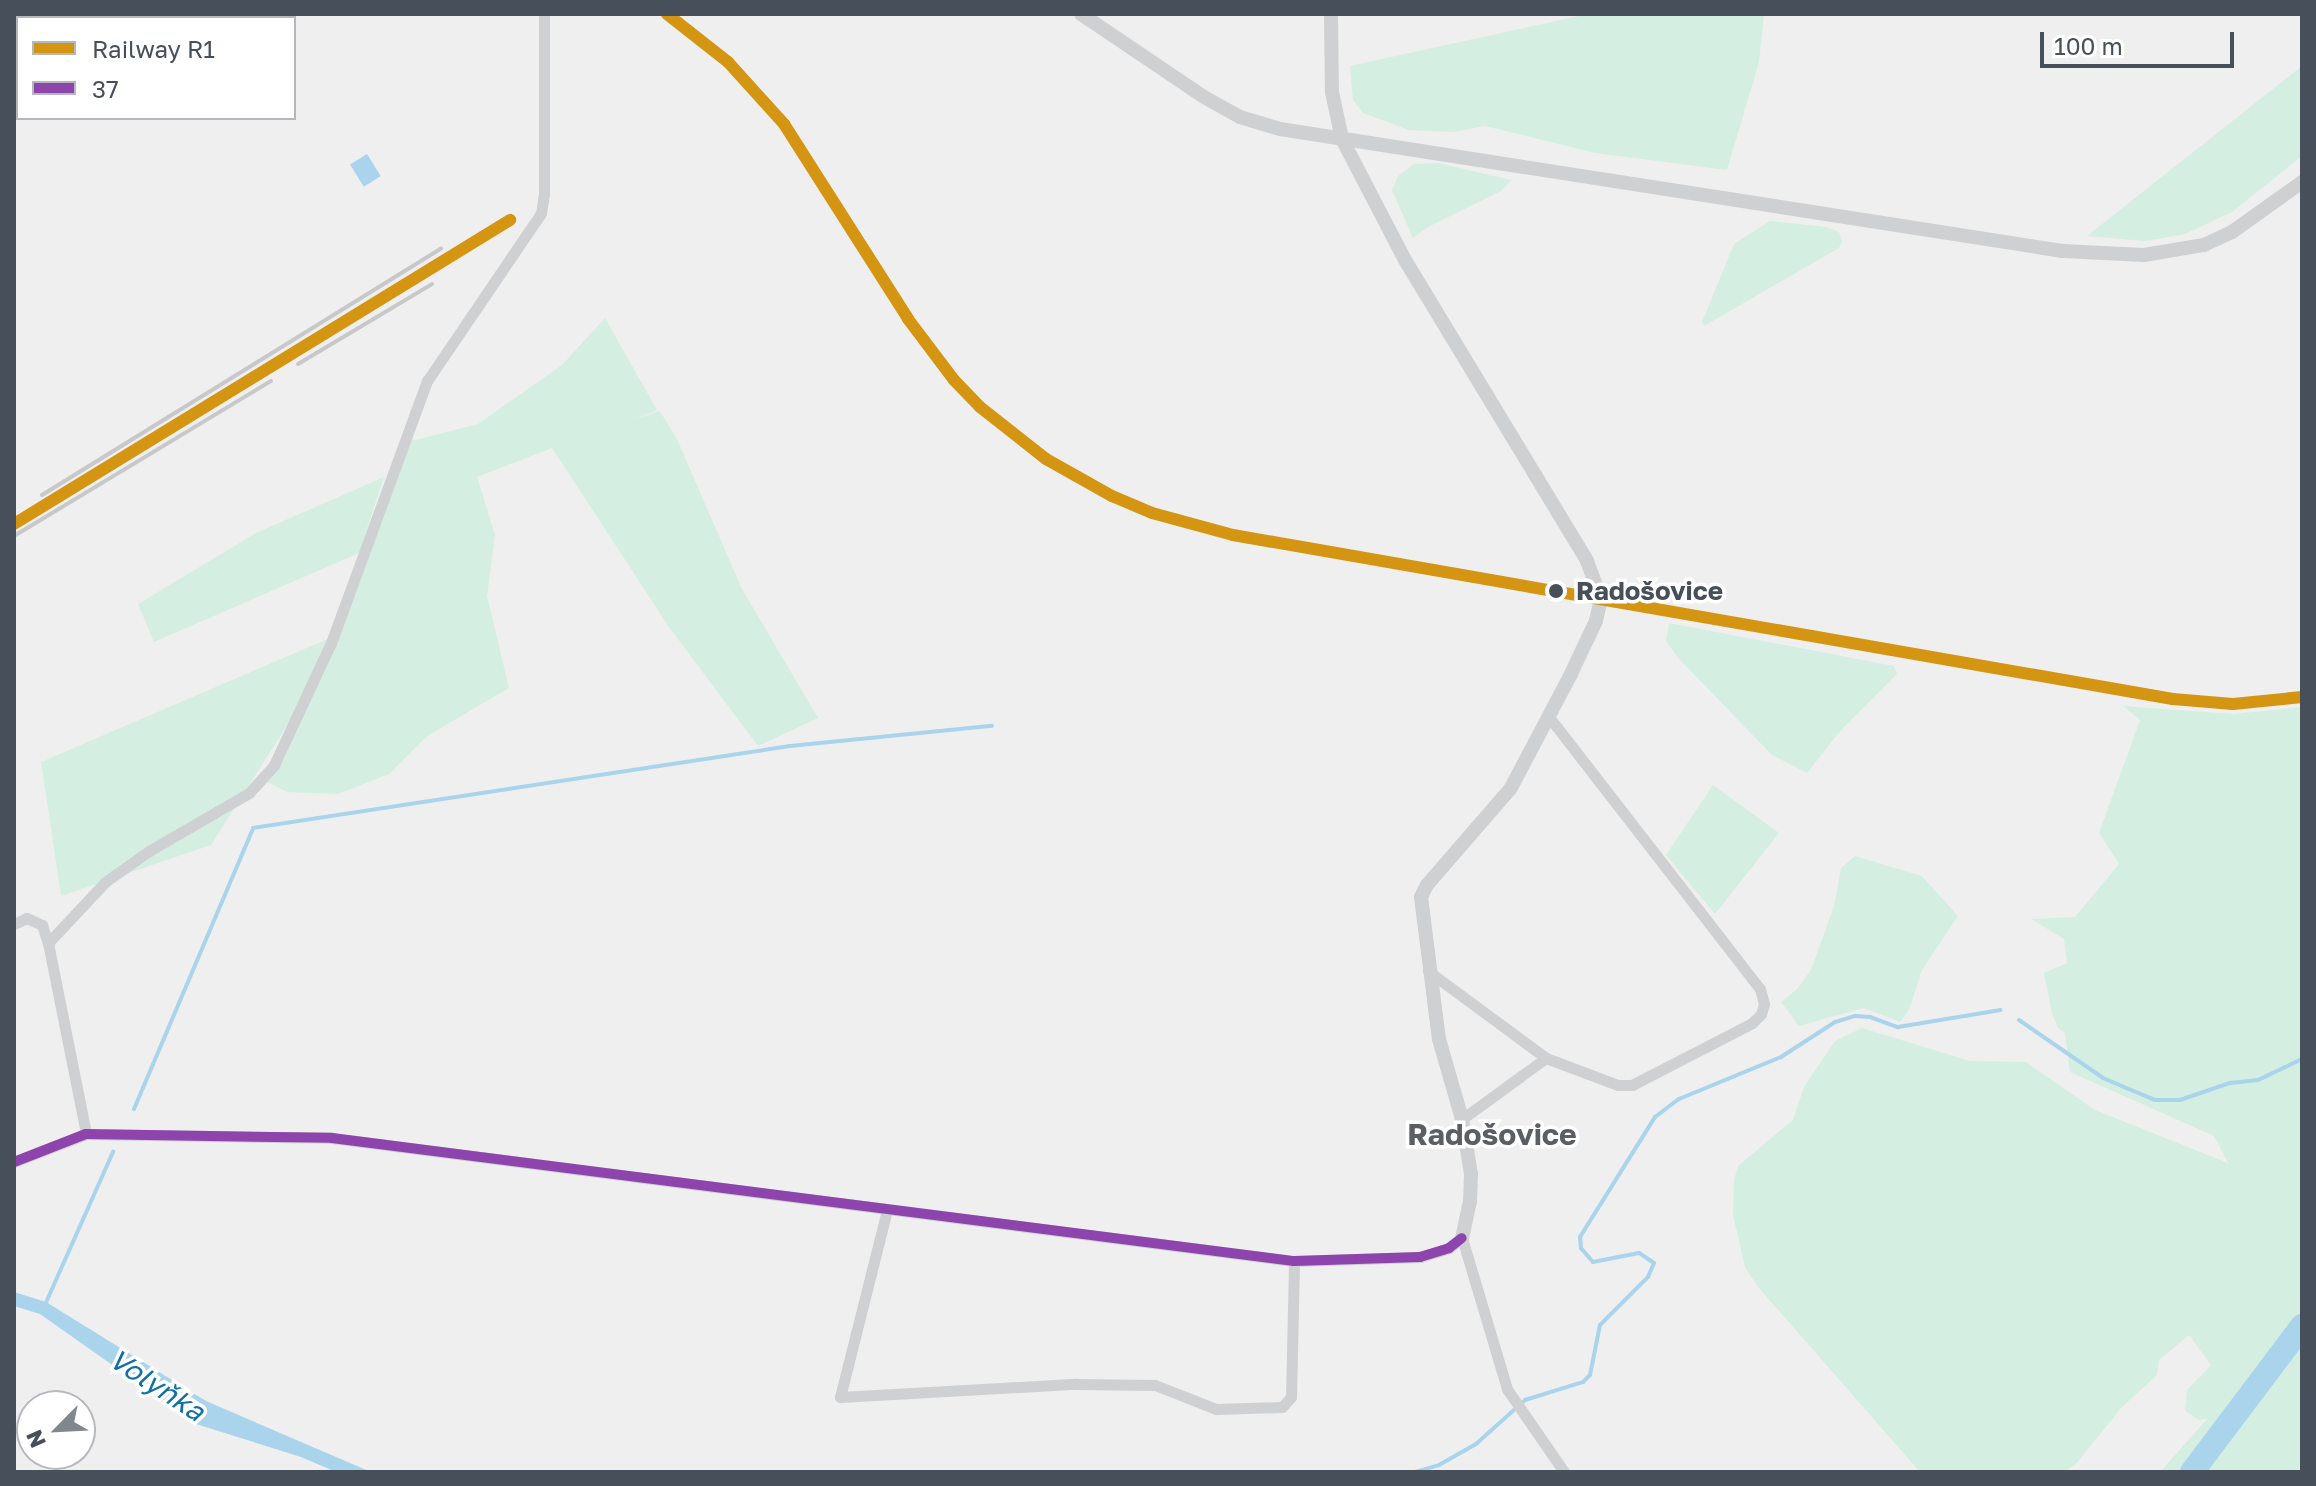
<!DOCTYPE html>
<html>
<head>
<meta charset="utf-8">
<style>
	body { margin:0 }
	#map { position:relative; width:2316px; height:1486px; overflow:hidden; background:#f0efef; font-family:"Golos Text",sans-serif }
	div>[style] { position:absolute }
	.green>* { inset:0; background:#d4eee2 }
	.water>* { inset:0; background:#a9d4ec; transform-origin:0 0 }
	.stream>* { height:4px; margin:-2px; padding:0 2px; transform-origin:2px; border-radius:2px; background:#a9d4ec }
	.river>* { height:24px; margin:-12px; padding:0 12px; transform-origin:12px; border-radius:12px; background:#a9d4ec }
	.minor>* { height:11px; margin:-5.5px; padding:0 5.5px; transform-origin:5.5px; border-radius:5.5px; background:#ced0d2 }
	.tertiary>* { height:14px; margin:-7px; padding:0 7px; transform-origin:7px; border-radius:7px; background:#ced0d2 }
	.rail>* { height:4px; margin:-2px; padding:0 2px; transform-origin:2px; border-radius:2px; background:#c7c8ca }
	.bus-1>* { height:10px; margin:-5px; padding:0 5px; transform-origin:5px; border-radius:5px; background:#8e44ad }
	.rail-1>* { height:12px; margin:-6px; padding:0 6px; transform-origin:6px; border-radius:6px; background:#d49512 }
	.dots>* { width:22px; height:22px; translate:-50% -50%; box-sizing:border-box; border:4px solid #fff; border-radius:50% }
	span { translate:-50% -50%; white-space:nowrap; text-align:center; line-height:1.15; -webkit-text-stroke:7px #fff; paint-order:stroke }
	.stop-label { font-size:26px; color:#474f5b; font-weight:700 }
	.left { translate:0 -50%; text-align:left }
	.water-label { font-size:28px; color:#0f70a6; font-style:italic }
	.quarter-label { font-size:30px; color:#5b5e63; font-weight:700 }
	.frame { position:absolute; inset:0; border:16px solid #474f5b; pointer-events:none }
	.legend { position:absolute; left:16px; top:16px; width:280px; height:104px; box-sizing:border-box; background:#fff; border:2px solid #b5b9bd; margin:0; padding:10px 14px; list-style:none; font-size:24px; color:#474f5b }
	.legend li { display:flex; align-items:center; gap:16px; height:40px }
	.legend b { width:40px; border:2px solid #b5b9bd }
	.north { position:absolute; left:16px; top:1390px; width:80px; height:80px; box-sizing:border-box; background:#fff; border:2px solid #b5b9bd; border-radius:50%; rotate:246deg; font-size:22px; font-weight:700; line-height:32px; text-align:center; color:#474f5b }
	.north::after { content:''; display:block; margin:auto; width:28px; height:36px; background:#82878f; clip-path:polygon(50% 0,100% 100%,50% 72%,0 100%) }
	.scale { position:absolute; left:2040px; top:32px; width:194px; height:36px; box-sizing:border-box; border:4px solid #474f5b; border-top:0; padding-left:10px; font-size:24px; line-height:28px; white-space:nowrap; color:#474f5b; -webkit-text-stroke:6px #fff; paint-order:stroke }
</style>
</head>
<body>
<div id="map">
	<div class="green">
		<div style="clip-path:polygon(1588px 14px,1764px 14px,1759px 62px,1727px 170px,1595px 153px,1485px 126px,1453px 132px,1409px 130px,1363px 113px,1353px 100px,1350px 66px)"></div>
		<div style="clip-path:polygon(2302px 66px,2302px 156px,2232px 212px,2185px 234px,2145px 241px,2087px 236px)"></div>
		<div style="clip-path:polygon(1438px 163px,1512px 180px,1501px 191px,1428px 227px,1413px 238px,1392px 190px,1398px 176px,1414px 164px)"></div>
		<div style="clip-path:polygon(1770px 221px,1827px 227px,1839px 232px,1842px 242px,1839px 248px,1704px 326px,1702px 322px,1734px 244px)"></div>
		<div style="clip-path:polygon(605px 318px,657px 410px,633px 420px,659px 411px,663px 416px,677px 439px,742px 589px,818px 718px,758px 746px,669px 627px,552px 448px,477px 477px,495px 535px,487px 596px,509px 688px,427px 736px,389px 774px,338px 794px,287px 792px,265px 781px,317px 682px,407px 442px,478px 424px,562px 365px)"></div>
		<div style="clip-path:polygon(384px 477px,359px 553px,154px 642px,138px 604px,256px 533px)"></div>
		<div style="clip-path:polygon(1669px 623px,1894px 666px,1897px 674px,1841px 730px,1807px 773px,1772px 755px,1680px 660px,1666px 641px)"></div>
		<div style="clip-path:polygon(330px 638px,297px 710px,211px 845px,61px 896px,41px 762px)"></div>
		<div style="clip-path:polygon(2123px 706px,2233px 714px,2302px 707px,2302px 1472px,2160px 1472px,2208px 1418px,2199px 1420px,2185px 1411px,2187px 1390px,2211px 1365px,2189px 1335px,2159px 1360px,2157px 1375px,2122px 1407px,2075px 1465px,2063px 1472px,1920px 1472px,1758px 1287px,1745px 1267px,1733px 1215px,1734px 1180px,1738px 1166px,1793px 1120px,1804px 1087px,1835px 1041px,1862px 1028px,1970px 1061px,2026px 1062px,2095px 1110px,2228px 1163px,2214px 1136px,2070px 1072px,2065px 1033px,2058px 1028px,2052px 1014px,2044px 973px,2067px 963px,2064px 939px,2031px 919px,2075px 917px,2119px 864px,2099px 833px,2140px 720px)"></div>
		<div style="clip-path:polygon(1713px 785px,1779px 833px,1715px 914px,1666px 855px)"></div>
		<div style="clip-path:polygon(1855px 856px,1922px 876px,1958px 916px,1922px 970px,1909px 1010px,1900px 1022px,1864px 1008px,1799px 1026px,1781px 1002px,1797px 989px,1811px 970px,1834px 906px,1841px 868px)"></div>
	</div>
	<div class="water">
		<div style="left:367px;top:154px;width:26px;height:20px;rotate:58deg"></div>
		<div style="clip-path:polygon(14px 1292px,46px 1302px,206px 1401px,371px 1472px,336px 1472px,301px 1457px,196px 1424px,40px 1314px,14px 1306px)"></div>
	</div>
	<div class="stream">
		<div style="left:2019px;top:1020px;width:102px;rotate:34.6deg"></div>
		<div style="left:2103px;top:1078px;width:56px;rotate:22.9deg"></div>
		<div style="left:2155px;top:1100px;width:25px"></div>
		<div style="left:2180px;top:1100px;width:53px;rotate:-18.8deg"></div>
		<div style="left:2230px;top:1083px;width:28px;rotate:-6deg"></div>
		<div style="left:2258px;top:1080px;width:49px;rotate:-25.5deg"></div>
		<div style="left:134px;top:1109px;width:305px;rotate:-67deg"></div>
		<div style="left:253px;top:828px;width:543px;rotate:-8.68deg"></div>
		<div style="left:790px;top:746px;width:203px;rotate:-5.7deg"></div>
		<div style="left:44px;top:1307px;width:170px;rotate:-66deg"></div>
		<div style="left:1415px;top:1472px;width:25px;rotate:-16deg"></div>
		<div style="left:1439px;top:1465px;width:43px;rotate:-29.6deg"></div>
		<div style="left:1476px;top:1444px;width:66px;rotate:-41.9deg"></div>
		<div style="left:1525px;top:1400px;width:61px;rotate:-17.2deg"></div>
		<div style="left:1583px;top:1382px;width:10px;rotate:-45deg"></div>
		<div style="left:1590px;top:1375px;width:51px;rotate:-78.7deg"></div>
		<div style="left:1600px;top:1325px;width:68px;rotate:-45deg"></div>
		<div style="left:1648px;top:1277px;width:15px;rotate:-67deg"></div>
		<div style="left:1654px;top:1263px;width:18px;rotate:-146deg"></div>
		<div style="left:1639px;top:1253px;width:47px;rotate:168.9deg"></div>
		<div style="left:1593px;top:1262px;width:18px;rotate:-131deg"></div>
		<div style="left:1581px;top:1248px;width:11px;rotate:-95deg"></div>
		<div style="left:1580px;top:1237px;width:142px;rotate:-58deg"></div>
		<div style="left:1655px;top:1117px;width:30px;rotate:-37deg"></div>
		<div style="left:1679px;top:1099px;width:110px;rotate:-22.4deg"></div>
		<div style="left:1781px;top:1057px;width:64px;rotate:-32.9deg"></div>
		<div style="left:1835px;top:1022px;width:21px;rotate:-17deg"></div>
		<div style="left:1855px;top:1016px;width:15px;rotate:4deg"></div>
		<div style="left:1870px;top:1017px;width:30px;rotate:20deg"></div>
		<div style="left:1898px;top:1027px;width:104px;rotate:-9.4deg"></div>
	</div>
	<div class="river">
		<div style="left:2192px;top:1472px;width:183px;rotate:-53deg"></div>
	</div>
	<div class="minor">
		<div style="left:14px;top:924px;width:14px;rotate:-25deg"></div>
		<div style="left:27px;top:918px;width:17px;rotate:25deg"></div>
		<div style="left:42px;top:925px;width:19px;rotate:72deg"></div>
		<div style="left:48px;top:943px;width:195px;rotate:78.7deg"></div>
		<div style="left:48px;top:943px;width:83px;rotate:-46.9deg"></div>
		<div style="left:105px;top:882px;width:54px;rotate:-35.2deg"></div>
		<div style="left:149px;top:851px;width:116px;rotate:-30.1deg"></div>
		<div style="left:249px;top:793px;width:38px;rotate:-48deg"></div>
		<div style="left:274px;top:765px;width:135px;rotate:-65deg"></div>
		<div style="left:331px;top:643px;width:279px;rotate:-69.9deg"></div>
		<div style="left:427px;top:381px;width:203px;rotate:-55.8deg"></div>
		<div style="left:541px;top:213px;width:18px;rotate:-81deg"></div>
		<div style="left:544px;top:195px;width:181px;rotate:-90deg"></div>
		<div style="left:1428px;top:971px;width:147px;rotate:36.4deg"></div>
		<div style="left:1462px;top:1119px;width:104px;rotate:-36deg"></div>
		<div style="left:1546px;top:1058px;width:77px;rotate:20.6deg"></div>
		<div style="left:1618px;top:1085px;width:14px"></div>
		<div style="left:1632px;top:1085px;width:135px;rotate:-27.3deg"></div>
		<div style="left:1752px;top:1023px;width:13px;rotate:-45deg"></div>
		<div style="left:1761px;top:1014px;width:10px;rotate:-73deg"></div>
		<div style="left:1764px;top:1004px;width:16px;rotate:-105deg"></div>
		<div style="left:1760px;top:989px;width:343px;rotate:-127.8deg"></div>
		<div style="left:14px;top:1162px;width:77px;rotate:-21.3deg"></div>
		<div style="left:86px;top:1134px;width:246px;rotate:0.9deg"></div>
		<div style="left:332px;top:1138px;width:970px;rotate:7.29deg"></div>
		<div style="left:1294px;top:1261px;width:126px;rotate:-1.8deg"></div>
		<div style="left:1420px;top:1257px;width:30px;rotate:-17deg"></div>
		<div style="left:1449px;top:1248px;width:16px;rotate:-38deg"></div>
		<div style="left:1462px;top:1238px;width:158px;rotate:73.4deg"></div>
		<div style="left:1507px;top:1389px;width:101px;rotate:55.5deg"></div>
		<div style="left:887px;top:1210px;width:193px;rotate:104.1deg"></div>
		<div style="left:840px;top:1397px;width:236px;rotate:-3.2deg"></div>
		<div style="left:1076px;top:1384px;width:79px;rotate:0.7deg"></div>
		<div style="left:1155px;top:1385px;width:66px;rotate:21.5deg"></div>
		<div style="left:1216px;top:1409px;width:66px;rotate:-1.7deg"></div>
		<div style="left:1282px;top:1407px;width:13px;rotate:-48deg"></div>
		<div style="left:1291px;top:1397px;width:136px;rotate:-88.7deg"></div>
	</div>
	<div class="tertiary">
		<div style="left:1081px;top:14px;width:148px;rotate:34deg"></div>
		<div style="left:1204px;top:97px;width:41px;rotate:29.1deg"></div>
		<div style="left:1240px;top:117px;width:42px;rotate:16.7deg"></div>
		<div style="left:1280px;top:129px;width:792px;rotate:8.86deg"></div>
		<div style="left:2063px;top:251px;width:81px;rotate:2.8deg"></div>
		<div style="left:2144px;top:255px;width:61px;rotate:-9.5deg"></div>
		<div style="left:2204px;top:245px;width:31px;rotate:-25deg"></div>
		<div style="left:2232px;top:232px;width:86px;rotate:-35.5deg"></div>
		<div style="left:1331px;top:14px;width:78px;rotate:89.3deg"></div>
		<div style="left:1332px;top:92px;width:48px;rotate:78deg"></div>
		<div style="left:1342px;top:139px;width:136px;rotate:62.5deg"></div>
		<div style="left:1405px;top:260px;width:352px;rotate:58.8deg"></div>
		<div style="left:1587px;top:561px;width:40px;rotate:69.8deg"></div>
		<div style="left:1601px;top:599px;width:23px;rotate:103deg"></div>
		<div style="left:1596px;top:621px;width:59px;rotate:115.3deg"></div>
		<div style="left:1571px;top:674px;width:129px;rotate:117.8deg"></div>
		<div style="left:1511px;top:788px;width:128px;rotate:130.9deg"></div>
		<div style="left:1427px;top:885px;width:13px;rotate:117deg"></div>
		<div style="left:1421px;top:897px;width:143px;rotate:82.8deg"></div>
		<div style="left:1439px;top:1039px;width:83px;rotate:74deg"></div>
		<div style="left:1462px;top:1119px;width:56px;rotate:80.7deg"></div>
		<div style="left:1471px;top:1174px;width:27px;rotate:92deg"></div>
		<div style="left:1470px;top:1201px;width:38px;rotate:102deg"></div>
	</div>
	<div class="rail">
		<div style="left:298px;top:364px;width:156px;rotate:-30.8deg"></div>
		<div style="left:42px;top:495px;width:469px;rotate:-31.7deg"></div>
		<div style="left:14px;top:524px;width:582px;rotate:-31.5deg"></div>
		<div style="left:14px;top:536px;width:300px;rotate:-31.1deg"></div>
	</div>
	<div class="bus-1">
		<div style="left:14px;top:1162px;width:77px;rotate:-21.3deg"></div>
		<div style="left:86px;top:1134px;width:246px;rotate:0.9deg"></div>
		<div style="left:332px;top:1138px;width:970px;rotate:7.29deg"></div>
		<div style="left:1294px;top:1261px;width:126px;rotate:-1.8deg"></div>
		<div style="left:1420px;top:1257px;width:30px;rotate:-17deg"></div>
		<div style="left:1449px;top:1248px;width:16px;rotate:-38deg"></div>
	</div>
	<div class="rail-1">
		<div style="left:667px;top:14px;width:78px;rotate:38.2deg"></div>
		<div style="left:728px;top:62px;width:84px;rotate:47.9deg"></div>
		<div style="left:784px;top:124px;width:231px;rotate:57.5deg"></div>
		<div style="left:908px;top:319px;width:76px;rotate:53deg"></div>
		<div style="left:954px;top:380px;width:37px;rotate:46deg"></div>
		<div style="left:980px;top:407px;width:84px;rotate:38.2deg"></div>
		<div style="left:1046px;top:459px;width:76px;rotate:29.3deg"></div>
		<div style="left:1112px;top:496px;width:43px;rotate:23deg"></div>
		<div style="left:1152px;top:513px;width:84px;rotate:15.2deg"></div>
		<div style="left:1233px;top:535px;width:954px;rotate:9.9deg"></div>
		<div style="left:2173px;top:699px;width:60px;rotate:4.8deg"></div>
		<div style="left:2233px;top:704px;width:69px;rotate:-5.8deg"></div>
		<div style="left:14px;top:524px;width:582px;rotate:-31.5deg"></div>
	</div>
	<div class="dots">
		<div style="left:1556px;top:591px;background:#474f5b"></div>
	</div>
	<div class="stop-label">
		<span class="left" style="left:1576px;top:591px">Radošovice</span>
	</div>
	<div class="water-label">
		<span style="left:157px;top:1385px;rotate:33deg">Volyňka</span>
	</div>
	<div class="quarter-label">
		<span style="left:1492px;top:1134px">Radošovice</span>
	</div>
	<div class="frame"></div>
	<ul class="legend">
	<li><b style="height:10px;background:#d49512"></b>Railway R1</li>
	<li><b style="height:10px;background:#8e44ad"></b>37</li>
	</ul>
	<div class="north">N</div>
	<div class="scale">100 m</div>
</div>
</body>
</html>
